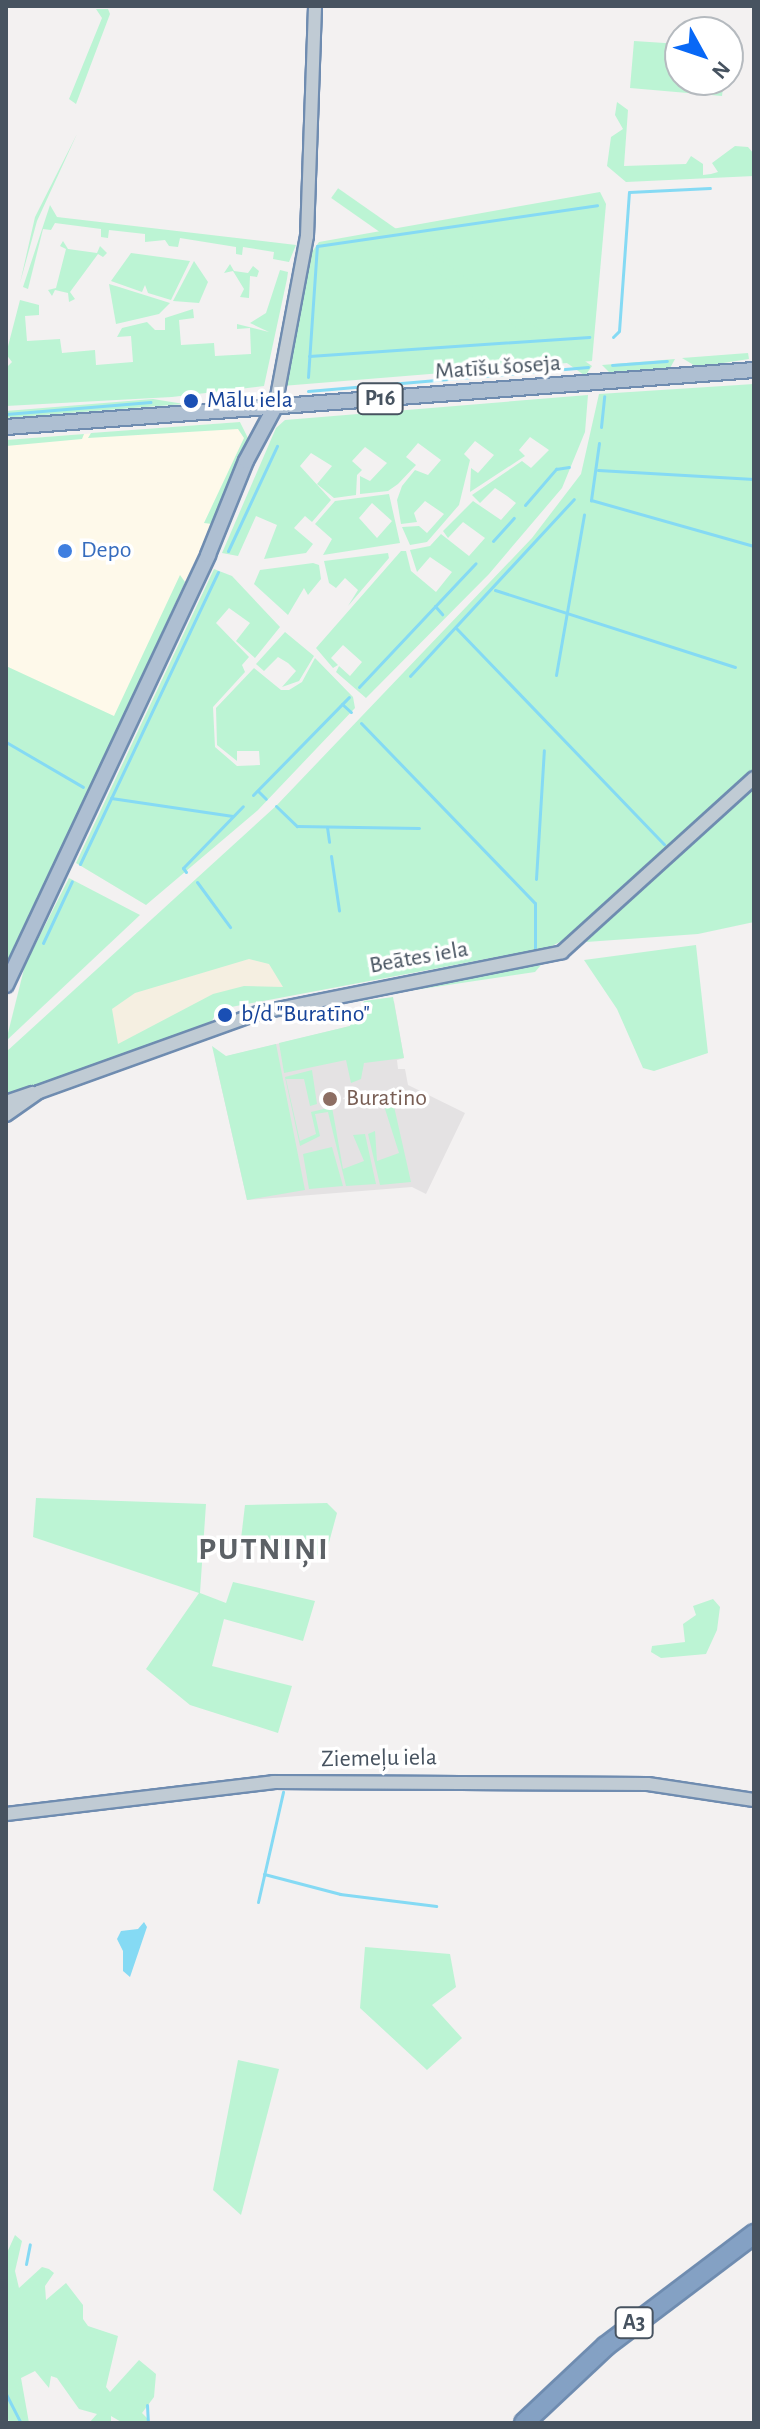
<!DOCTYPE html>
<html>
<head>
<meta charset="utf-8">
<style>
	body { margin:0 }
	#map { position:relative; width:760px; height:2429px; overflow:hidden; background:#f3f1f1; font-family:"Alegreya Sans",sans-serif }
	div>[style] { position:absolute }
	.commercial>* { inset:0; background:#fef9ea }
	.education>* { inset:0; background:#e4e2e3 }
	.green>* { inset:0; background:#bcf4d4; transform-origin:0 0 }
	.sand>* { inset:0; background:#f5efe1 }
	.water>* { inset:0; background:#85daf4 }
	.stream>* { height:3px; margin:-1.5px; padding:0 1.5px; transform-origin:1.5px; border-radius:1.5px; background:#85daf4 }
	.roads { filter:drop-shadow(2px 0 #6f8cb0) drop-shadow(-2px 0 #6f8cb0) drop-shadow(0 2px #6f8cb0) drop-shadow(0 -2px #6f8cb0) }
	.minor>* { height:12px; margin:-6px; padding:0 6px; transform-origin:6px; border-radius:6px; background:#c0cbd4 }
	.major>* { height:14px; margin:-7px; padding:0 7px; transform-origin:7px; border-radius:7px; background:#aebfd2 }
	.highway>* { height:18px; margin:-9px; padding:0 9px; transform-origin:9px; border-radius:9px; background:#84a1c4 }
	.dots>* { width:22px; height:22px; translate:-50% -50%; box-sizing:border-box; border:4px solid #fff; border-radius:50% }
	span { translate:-50% -50%; white-space:nowrap; text-align:center; line-height:1.15; -webkit-text-stroke:7px #fff; paint-order:stroke }
	.shield-label span { padding:2px 6px; background:#fff; border:2px solid; border-radius:6px; -webkit-text-stroke-width:0 }
	.shield-label { font-size:22px; color:#475360; font-weight:700 }
	.street-label { font-size:24px; color:#475360 }
	.transit-label { font-size:24px; color:#164399 }
	.left { translate:0 -50%; text-align:left }
	.shop-label { font-size:24px; color:#366cbe }
	.education-label { font-size:24px; color:#785e54 }
	.district-label { font-size:32px; color:#5c6166; font-weight:700; letter-spacing:2px }
	.frame { position:absolute; inset:0; border:8px solid #475360; pointer-events:none }
	.north { position:absolute; left:664px; top:16px; width:80px; height:80px; box-sizing:border-box; background:#fff; border:2px solid #b5babf; border-radius:50%; rotate:130deg; font-size:22px; font-weight:700; line-height:32px; text-align:center; color:#475360 }
	.north::after { content:''; display:block; margin:auto; width:28px; height:36px; background:#0868f6; clip-path:polygon(50% 0,100% 100%,50% 72%,0 100%) }
</style>
</head>
<body>
<div id="map">
	<div class="commercial">
		<div style="clip-path:polygon(240px 422px,250px 442px,119px 725px,6px 675px,6px 440px)"></div>
	</div>
	<div class="education">
		<div style="clip-path:polygon(394px 1001px,404px 1058px,397px 1060px,398px 1069px,405px 1069px,408px 1085px,465px 1113px,426px 1194px,412px 1187px,247px 1200px,215px 1059px,350px 1026px,364px 1003px)"></div>
	</div>
	<div class="green">
		<div style="clip-path:polygon(96px 9px,108px 9px,110px 14px,76px 104px,69px 99px,102px 18px)"></div>
		<div style="clip-path:polygon(634px 41px,680px 44px,680px 80px,724px 80px,722px 96px,630px 88px)"></div>
		<div style="clip-path:polygon(617px 102px,628px 110px,624px 166px,686px 164px,691px 156px,703px 164px,703px 175px,711px 174px,718px 172px,712px 163px,735px 146px,748px 147px,754px 154px,754px 176px,626px 182px,607px 166px,611px 137px,623px 129px,615px 115px)"></div>
		<div style="clip-path:polygon(77px 134px,37px 221px,20px 283px,35px 217px)"></div>
		<div style="clip-path:polygon(600px 192px,606px 204px,592px 361px,282px 386px,307px 259px,319px 242px)"></div>
		<div style="clip-path:polygon(50px 205px,57px 217px,296px 245px,289px 262px,273px 259px,274px 252px,243px 247px,242px 255px,236px 254px,236px 247px,180px 238px,178px 247px,169px 246px,165px 240px,145px 242px,145px 234px,109px 230px,108px 238px,101px 237px,101px 229px,55px 223px,51px 230px,43px 229px,28px 289px,23px 287px)"></div>
		<div style="clip-path:polygon(63px 241px,68px 249px,97px 253px,100px 246px,107px 253px,103px 257px,98px 254px,70px 292px,75px 299px,69px 302px,68px 293px,55px 290px,52px 296px,48px 290px,56px 288px,66px 249px,60px 246px)"></div>
		<div style="clip-path:polygon(131px 253px,190px 261px,171px 300px,148px 293px,145px 285px,142px 292px,111px 281px)"></div>
		<div style="clip-path:polygon(194px 261px,208px 282px,199px 303px,173px 301px)"></div>
		<div style="clip-path:polygon(230px 264px,234px 271px,248px 273px,253px 266px,259px 271px,257px 277px,250px 276px,249px 298px,240px 297px,244px 289px,233px 271px,224px 273px)"></div>
		<div style="clip-path:polygon(280px 270px,288px 272px,287px 279px,264px 386px,172px 397px,6px 406px,6px 368px,12px 362px,6px 354px,20px 300px,39px 305px,39px 315px,25px 316px,27px 341px,60px 339px,62px 353px,95px 350px,96px 365px,133px 362px,131px 336px,117px 337px,122px 328px,147px 322px,155px 330px,165px 330px,165px 318px,193px 309px,194px 318px,179px 320px,181px 345px,214px 343px,215px 356px,251px 354px,250px 328px,237px 329px,237px 324px,269px 332px,250px 323px,266px 313px)"></div>
		<div style="clip-path:polygon(109px 284px,119px 287px,170px 303px,159px 314px,116px 324px)"></div>
		<div style="clip-path:polygon(748px 353px,749px 359px,697px 367px,682px 358px)"></div>
		<div style="clip-path:polygon(675px 359px,669px 370px,612px 375px,602px 365px)"></div>
		<div style="left:592px;top:366px;width:12px;height:310px;rotate:125deg"></div>
		<div style="clip-path:polygon(754px 384px,754px 771px,573px 935px,550px 947px,231px 1007px,216px 1013px,212px 1021px,6px 1098px,6px 1052px,276px 806px,532px 538px,581px 474px,599px 394px)"></div>
		<div style="clip-path:polygon(588px 395px,585px 432px,562px 488px,489px 574px,366px 698px,336px 672px,339px 666px,350px 676px,362px 662px,343px 645px,331px 658px,338px 665px,333px 668px,316px 648px,401px 551px,406px 551px,411px 571px,436px 592px,452px 572px,430px 557px,417px 572px,410px 550px,430px 546px,441px 534px,469px 556px,485px 538px,463px 522px,448px 538px,443px 531px,473px 501px,501px 520px,516px 503px,507px 496px,495px 488px,480px 503px,472px 495px,522px 461px,531px 468px,549px 450px,530px 437px,519px 450px,525px 456px,470px 492px,471px 468px,478px 473px,494px 455px,475px 441px,464px 454px,470px 460px,459px 505px,427px 542px,410px 545px,402px 527px,419px 526px,427px 533px,444px 514px,425px 501px,414px 513px,417px 522px,401px 524px,397px 500px,402px 486px,415px 470px,428px 475px,441px 460px,418px 443px,406px 457px,416px 465px,398px 484px,388px 491px,360px 494px,360px 476px,370px 481px,387px 463px,365px 447px,352px 461px,362px 470px,357px 475px,356px 495px,334px 498px,317px 484px,332px 466px,311px 453px,300px 466px,331px 500px,312px 522px,305px 516px,294px 528px,313px 544px,306px 553px,264px 559px,277px 525px,256px 516px,238px 556px,222px 553px,276px 428px,285px 420px)"></div>
		<div style="clip-path:polygon(153px 399px,184px 404px,6px 418px,6px 411px)"></div>
		<div style="clip-path:polygon(240px 422px,250px 442px,212px 524px,204px 523px,244px 438px,238px 429px,88px 438px,91px 433px)"></div>
		<div style="clip-path:polygon(84px 434px,82px 439px,6px 446px,6px 440px)"></div>
		<div style="clip-path:polygon(evenodd,389px 494px,400px 543px,323px 555px,332px 539px,315px 524px,335px 501px,389px 494px,372px 503px,392px 521px,377px 538px,359px 518px,372px 503px)"></div>
		<div style="clip-path:polygon(388px 553px,389px 558px,348px 606px,358px 590px,345px 578px,336px 588px,329px 583px,324px 561px)"></div>
		<div style="clip-path:polygon(313px 563px,319px 565px,321px 579px,308px 595px,304px 588px,288px 615px,254px 584px,260px 570px)"></div>
		<div style="clip-path:polygon(214px 569px,232px 576px,280px 627px,255px 658px,236px 641px,250px 623px,229px 608px,216px 623px,249px 657px,242px 665px,245px 672px,213px 707px,215px 747px,237px 766px,260px 765px,259px 751px,237px 751px,237px 761px,217px 745px,216px 708px,254px 668px,281px 690px,289px 690px,302px 682px,315px 658px,353px 697px,355px 708px,258px 810px,146px 905px,76px 863px)"></div>
		<div style="clip-path:polygon(180px 575px,185px 582px,6px 972px,6px 666px,114px 716px)"></div>
		<div style="clip-path:polygon(285px 632px,314px 656px,299px 681px,282px 687px,296px 671px,288px 663px,278px 657px,264px 671px,256px 664px)"></div>
		<div style="clip-path:polygon(754px 786px,754px 922px,698px 934px,586px 942px)"></div>
		<div style="clip-path:polygon(69px 878px,140px 915px,6px 1041px,25px 965px)"></div>
		<div style="clip-path:polygon(696px 945px,708px 1053px,654px 1071px,643px 1068px,617px 1009px,584px 960px)"></div>
		<div style="clip-path:polygon(541px 965px,535px 972px,361px 998px,371px 993px)"></div>
		<div style="clip-path:polygon(393px 997px,404px 1058px,364px 1063px,361px 1079px,351px 1083px,346px 1060px,284px 1073px,279px 1043px,350px 1026px,364px 1001px)"></div>
		<div style="clip-path:polygon(276px 1044px,305px 1190px,247px 1200px,212px 1046px,226px 1056px)"></div>
		<div style="clip-path:polygon(312px 1070px,317px 1104px,310px 1106px,304px 1079px,286px 1079px,300px 1141px,316px 1134px,311px 1112px,332px 1107px,343px 1169px,364px 1161px,353px 1135px,365px 1134px,376px 1184px,346px 1186px,328px 1112px,315px 1114px,320px 1136px,300px 1146px,285px 1077px)"></div>
		<div style="clip-path:polygon(391px 1093px,411px 1182px,380px 1185px,368px 1134px,375px 1131px,377px 1161px,399px 1153px,385px 1109px,388px 1099px,374px 1101px)"></div>
		<div style="clip-path:polygon(332px 1147px,343px 1186px,309px 1189px,303px 1154px)"></div>
		<div style="clip-path:polygon(36px 1498px,206px 1504px,200px 1593px,226px 1603px,233px 1582px,315px 1601px,303px 1641px,224px 1619px,212px 1666px,292px 1686px,278px 1733px,190px 1705px,146px 1669px,199px 1593px,33px 1537px)"></div>
		<div style="clip-path:polygon(327px 1503px,337px 1513px,325px 1557px,241px 1539px,245px 1505px)"></div>
		<div style="clip-path:polygon(713px 1599px,720px 1607px,717px 1630px,706px 1654px,661px 1658px,651px 1652px,652px 1646px,685px 1642px,683px 1624px,696px 1615px,693px 1606px)"></div>
		<div style="clip-path:polygon(365px 1947px,450px 1954px,456px 1987px,432px 2005px,462px 2038px,427px 2070px,360px 2008px)"></div>
		<div style="clip-path:polygon(238px 2060px,279px 2069px,241px 2215px,213px 2190px)"></div>
		<div style="clip-path:polygon(15px 2235px,22px 2241px,15px 2271px,19px 2288px,42px 2267px,49px 2269px,54px 2273px,45px 2286px,46px 2300px,66px 2283px,83px 2305px,83px 2319px,88px 2326px,118px 2336px,106px 2387px,110px 2392px,139px 2360px,156px 2374px,154px 2397px,142px 2413px,152px 2423px,123px 2423px,111px 2416px,111px 2423px,89px 2423px,97px 2414px,79px 2409px,57px 2378px,51px 2376px,49px 2388px,35px 2371px,21px 2378px,29px 2423px,10px 2423px,6px 2416px,6px 2255px)"></div>
	</div>
	<div class="sand">
		<div style="clip-path:polygon(249px 959px,269px 964px,283px 987px,244px 986px,213px 994px,118px 1044px,112px 1009px,135px 993px)"></div>
	</div>
	<div class="water">
		<div style="clip-path:polygon(144px 1922px,147px 1927px,130px 1977px,123px 1971px,123px 1951px,117px 1939px,121px 1931px,138px 1929px)"></div>
	</div>
	<div class="stream">
		<div style="left:613px;top:337px;width:8px;rotate:-45deg"></div>
		<div style="left:619px;top:331px;width:139px;rotate:-85.9deg"></div>
		<div style="left:629px;top:192px;width:81px;rotate:-2.8deg"></div>
		<div style="left:309px;top:356px;width:281px;rotate:-3.9deg"></div>
		<div style="left:612px;top:365px;width:55px;rotate:-4.2deg"></div>
		<div style="left:308px;top:377px;width:131px;rotate:-86.1deg"></div>
		<div style="left:317px;top:246px;width:283px;rotate:-8.3deg"></div>
		<div style="left:308px;top:391px;width:281px;rotate:-4.9deg"></div>
		<div style="left:6px;top:414px;width:145px;rotate:-4.7deg"></div>
		<div style="left:601px;top:427px;width:31px;rotate:-84deg"></div>
		<div style="left:599px;top:443px;width:58px;rotate:98deg"></div>
		<div style="left:591px;top:500px;width:169px;rotate:15.8deg"></div>
		<div style="left:598px;top:470px;width:156px;rotate:3.3deg"></div>
		<div style="left:525px;top:505px;width:48px;rotate:-49.3deg"></div>
		<div style="left:556px;top:469px;width:13px;rotate:-9deg"></div>
		<div style="left:493px;top:541px;width:31px;rotate:-48deg"></div>
		<div style="left:228px;top:551px;width:116px;rotate:-65deg"></div>
		<div style="left:495px;top:590px;width:252px;rotate:17.8deg"></div>
		<div style="left:435px;top:606px;width:11px;rotate:49deg"></div>
		<div style="left:456px;top:628px;width:300px;rotate:46.1deg"></div>
		<div style="left:556px;top:675px;width:163px;rotate:-80.1deg"></div>
		<div style="left:410px;top:676px;width:241px;rotate:-47.2deg"></div>
		<div style="left:359px;top:687px;width:170px;rotate:-46.7deg"></div>
		<div style="left:342px;top:704px;width:12px;rotate:42deg"></div>
		<div style="left:361px;top:723px;width:250px;rotate:46deg"></div>
		<div style="left:535px;top:903px;width:46px;rotate:90deg"></div>
		<div style="left:6px;top:742px;width:89px;rotate:30.3deg"></div>
		<div style="left:258px;top:791px;width:11px;rotate:45deg"></div>
		<div style="left:253px;top:795px;width:137px;rotate:-45.6deg"></div>
		<div style="left:111px;top:798px;width:123px;rotate:8.4deg"></div>
		<div style="left:276px;top:806px;width:29px;rotate:44deg"></div>
		<div style="left:297px;top:826px;width:122px;rotate:0.9deg"></div>
		<div style="left:327px;top:827px;width:15px;rotate:82deg"></div>
		<div style="left:331px;top:856px;width:55px;rotate:81.6deg"></div>
		<div style="left:80px;top:864px;width:323px;rotate:-64.7deg"></div>
		<div style="left:186px;top:872px;width:5px;rotate:-127deg"></div>
		<div style="left:183px;top:868px;width:86px;rotate:-45.9deg"></div>
		<div style="left:536px;top:879px;width:129px;rotate:-86.5deg"></div>
		<div style="left:197px;top:882px;width:56px;rotate:53.7deg"></div>
		<div style="left:43px;top:943px;width:68px;rotate:-64.9deg"></div>
		<div style="left:264px;top:1874px;width:79px;rotate:14.7deg"></div>
		<div style="left:340px;top:1894px;width:97px;rotate:7.1deg"></div>
		<div style="left:258px;top:1902px;width:113px;rotate:-77.2deg"></div>
		<div style="left:26px;top:2264px;width:20px;rotate:-79deg"></div>
		<div style="left:6px;top:2394px;width:33px;rotate:63deg"></div>
		<div style="left:147px;top:2405px;width:18px;rotate:87deg"></div>
	</div>
	<div class="roads">
		<div class="minor">
			<div style="left:275px;top:407px;width:174px;rotate:-79.4deg"></div>
			<div style="left:307px;top:236px;width:230px;rotate:-88deg"></div>
			<div style="left:6px;top:1102px;width:28px;rotate:-19deg"></div>
			<div style="left:6px;top:1115px;width:40px;rotate:-34.9deg"></div>
			<div style="left:39px;top:1092px;width:233px;rotate:-19.8deg"></div>
			<div style="left:258px;top:1013px;width:310px;rotate:-11.3deg"></div>
			<div style="left:562px;top:952px;width:259px;rotate:-42.2deg"></div>
			<div style="left:6px;top:1814px;width:269px;rotate:-6.8deg"></div>
			<div style="left:273px;top:1782px;width:375px;rotate:0.3deg"></div>
			<div style="left:648px;top:1784px;width:107px;rotate:8.6deg"></div>
		</div>
		<div class="major">
			<div style="left:6px;top:427px;width:750px;rotate:-4.36deg"></div>
			<div style="left:6px;top:985px;width:475px;rotate:-64.8deg"></div>
			<div style="left:208px;top:555px;width:101px;rotate:-68deg"></div>
			<div style="left:246px;top:461px;width:61px;rotate:-61.8deg"></div>
		</div>
		<div class="highway">
			<div style="left:524px;top:2423px;width:112px;rotate:-43.2deg"></div>
			<div style="left:606px;top:2346px;width:186px;rotate:-37.1deg"></div>
		</div>
	</div>
	<div class="dots">
		<div style="left:191px;top:401px;background:#1a4fb4"></div>
		<div style="left:65px;top:551px;background:#3f7fe0"></div>
		<div style="left:225px;top:1015px;background:#1a4fb4"></div>
		<div style="left:330px;top:1099px;background:#8d6e63"></div>
	</div>
	<div class="shield-label">
		<span style="left:380px;top:399px">P16</span>
		<span style="left:634px;top:2323px">A3</span>
	</div>
	<div class="street-label">
		<span style="left:498px;top:368px;rotate:-4deg">Matīšu šoseja</span>
		<span style="left:419px;top:958px;rotate:-10deg">Beātes iela</span>
		<span style="left:379px;top:1759px;rotate:-1deg">Ziemeļu iela</span>
	</div>
	<div class="transit-label">
		<span class="left" style="left:207px;top:401px">Mālu iela</span>
		<span class="left" style="left:241px;top:1015px">b/d "Buratīno"</span>
	</div>
	<div class="shop-label">
		<span class="left" style="left:81px;top:551px">Depo</span>
	</div>
	<div class="education-label">
		<span class="left" style="left:346px;top:1099px">Buratino</span>
	</div>
	<div class="district-label">
		<span style="left:264px;top:1549px">PUTNIŅI</span>
	</div>
	<div class="frame"></div>
	<div class="north">N</div>
</div>
</body>
</html>
